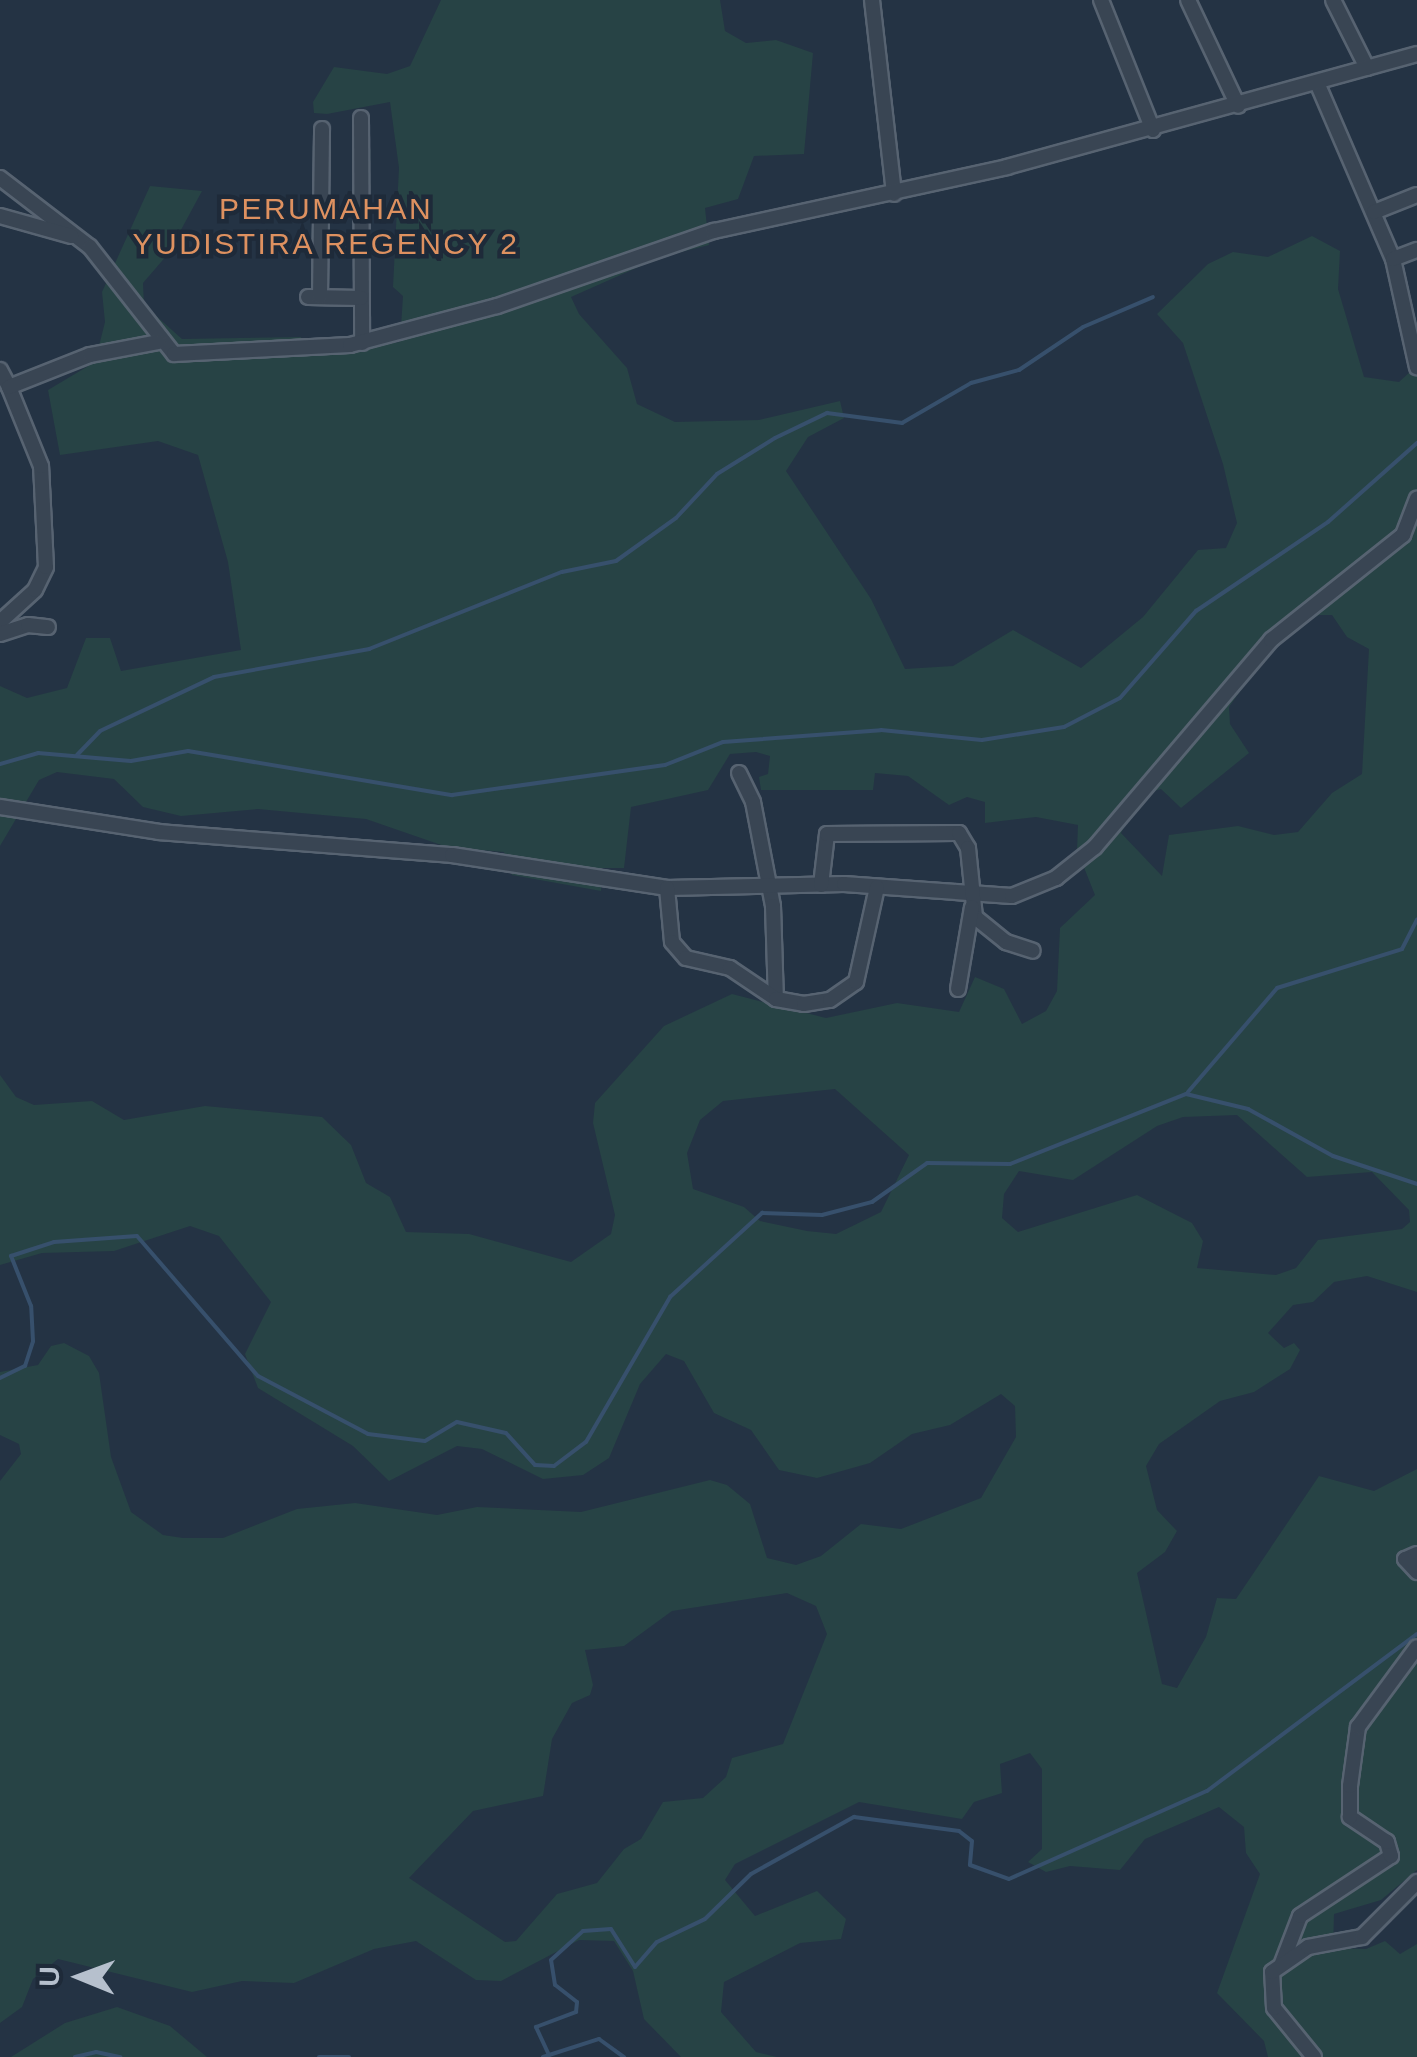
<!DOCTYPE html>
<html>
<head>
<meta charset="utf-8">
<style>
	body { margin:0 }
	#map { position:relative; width:1417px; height:2057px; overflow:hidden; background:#243344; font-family:Helvetica,sans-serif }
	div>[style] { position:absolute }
	.green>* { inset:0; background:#274345 }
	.stream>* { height:4px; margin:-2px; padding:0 2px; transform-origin:2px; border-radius:2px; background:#37506c }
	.roads { filter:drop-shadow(2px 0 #576371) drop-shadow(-2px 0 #576371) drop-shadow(0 2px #576371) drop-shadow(0 -2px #576371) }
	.minor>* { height:14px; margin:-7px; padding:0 7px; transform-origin:7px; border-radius:7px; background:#394553 }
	span { translate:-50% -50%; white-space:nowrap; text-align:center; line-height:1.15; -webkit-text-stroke:9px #1e2a39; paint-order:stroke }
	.neighbourhood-label { font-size:30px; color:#de9160; letter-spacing:2.5px }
	.north { position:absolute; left:30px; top:1927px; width:100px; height:100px; -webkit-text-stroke:8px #1e2a39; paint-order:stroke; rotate:271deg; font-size:28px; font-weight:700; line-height:40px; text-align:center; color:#b6c0cd }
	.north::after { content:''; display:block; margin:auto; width:35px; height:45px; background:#b6c0cd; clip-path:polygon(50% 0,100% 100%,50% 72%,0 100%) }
</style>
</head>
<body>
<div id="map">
	<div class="green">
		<div style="clip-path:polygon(evenodd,441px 0,720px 0,725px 31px,746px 43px,776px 40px,813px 53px,804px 154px,754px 156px,738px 199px,705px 208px,709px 245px,661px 257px,571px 297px,579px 314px,627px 368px,637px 404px,675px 422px,759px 420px,840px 401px,844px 418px,808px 437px,786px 471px,871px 599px,905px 669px,953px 666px,1013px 630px,1081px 668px,1143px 617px,1198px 550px,1226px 548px,1237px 523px,1223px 464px,1183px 343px,1157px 314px,1208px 264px,1233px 252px,1268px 257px,1312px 236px,1340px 251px,1338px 289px,1364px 377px,1399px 382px,1412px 370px,1417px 345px,1417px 1292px,1367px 1276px,1334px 1282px,1313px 1302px,1293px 1305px,1268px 1333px,1284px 1348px,1294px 1343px,1300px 1350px,1290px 1369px,1254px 1392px,1220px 1401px,1159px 1444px,1146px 1466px,1157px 1510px,1177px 1531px,1165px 1552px,1137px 1573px,1162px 1684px,1177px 1688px,1206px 1637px,1217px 1598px,1236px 1599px,1319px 1476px,1374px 1491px,1417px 1469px,1417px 1870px,1381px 1900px,1334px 1914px,1333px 1948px,1366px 1949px,1385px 1941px,1400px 1954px,1417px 1944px,1417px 2057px,1268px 2057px,1264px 2041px,1217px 1993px,1260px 1874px,1246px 1853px,1244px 1827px,1219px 1807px,1145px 1839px,1120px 1870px,1070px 1866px,1046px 1872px,1028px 1862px,1042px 1849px,1042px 1769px,1030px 1753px,1000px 1764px,1002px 1793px,974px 1802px,962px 1819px,859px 1802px,735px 1864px,725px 1880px,755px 1916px,817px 1891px,846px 1919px,841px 1939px,800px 1943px,724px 1982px,721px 2012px,756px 2052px,777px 2057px,681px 2057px,644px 2019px,633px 1971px,614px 1941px,579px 1940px,501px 1981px,476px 1980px,416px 1941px,374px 1949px,294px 1983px,242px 1981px,192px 1992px,58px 1959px,33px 1979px,22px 2007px,0 2023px,0 1481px,21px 1454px,19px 1444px,0 1435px,0 1372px,38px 1365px,51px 1346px,64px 1343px,89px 1356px,99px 1373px,111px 1457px,131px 1512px,163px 1535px,183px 1538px,223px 1538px,297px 1509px,355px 1503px,437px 1515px,477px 1507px,581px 1512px,710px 1480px,727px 1485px,750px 1504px,767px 1558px,796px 1565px,821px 1556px,861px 1524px,901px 1529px,981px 1498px,1016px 1437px,1015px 1406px,1001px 1394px,950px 1425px,912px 1434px,870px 1463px,817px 1478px,779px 1470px,751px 1430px,714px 1413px,684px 1361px,666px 1354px,640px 1384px,609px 1458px,583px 1475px,543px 1479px,482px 1449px,457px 1446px,389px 1481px,353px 1446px,258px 1388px,245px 1354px,271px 1302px,219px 1236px,190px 1226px,114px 1251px,42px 1253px,0 1265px,0 1075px,16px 1097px,34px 1105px,92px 1101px,124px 1120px,205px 1106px,322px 1117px,351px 1145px,366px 1183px,390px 1197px,406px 1232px,469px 1234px,571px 1262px,611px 1234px,615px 1215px,593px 1123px,595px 1103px,664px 1026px,732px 994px,826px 1018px,897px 1003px,959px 1012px,975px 977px,1004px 989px,1022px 1024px,1046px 1011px,1057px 991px,1060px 928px,1095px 895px,1077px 850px,1078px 825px,1036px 817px,985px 823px,985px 802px,967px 797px,949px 805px,908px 776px,875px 773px,873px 790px,761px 790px,759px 777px,768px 774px,770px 756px,756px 752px,730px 754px,708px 790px,631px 807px,624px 868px,602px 868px,601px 891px,512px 875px,504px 852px,447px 847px,366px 819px,258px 809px,181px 816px,143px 807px,114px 779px,57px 772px,39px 780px,0 846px,0 686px,27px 698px,67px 688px,86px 638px,110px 638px,121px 671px,241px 650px,228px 562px,198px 455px,158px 441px,60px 455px,48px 390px,95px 362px,105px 322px,102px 292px,150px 186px,202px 191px,168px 254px,143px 283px,144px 305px,182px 339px,301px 337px,307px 355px,400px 342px,403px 296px,393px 287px,399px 168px,390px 102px,327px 114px,314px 113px,313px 102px,334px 67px,387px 74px,410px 66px,441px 0,1319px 615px,1332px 615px,1347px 637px,1369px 649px,1362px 774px,1332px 793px,1298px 832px,1274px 835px,1238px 826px,1169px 835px,1162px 876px,1121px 833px,1141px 795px,1161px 789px,1181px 808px,1249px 753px,1230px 724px,1229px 707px,1277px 639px,1319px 615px,441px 0,835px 1089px,909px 1155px,881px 1212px,836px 1234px,807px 1231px,760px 1221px,744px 1207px,693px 1189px,687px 1153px,700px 1120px,723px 1101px,835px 1089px,441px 0,1237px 1115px,1307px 1177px,1372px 1172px,1409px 1210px,1410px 1222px,1402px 1229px,1318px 1240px,1296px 1268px,1276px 1275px,1197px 1268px,1203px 1241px,1192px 1223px,1137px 1195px,1018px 1232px,1002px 1218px,1004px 1194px,1019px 1171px,1073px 1180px,1157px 1126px,1183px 1117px,1237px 1115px,441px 0,787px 1593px,816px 1606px,827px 1634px,783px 1744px,732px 1758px,726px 1777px,703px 1798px,663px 1802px,641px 1839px,624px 1849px,597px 1883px,557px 1894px,516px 1941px,505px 1942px,409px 1878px,473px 1811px,543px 1796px,552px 1739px,572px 1703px,590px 1695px,593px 1685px,585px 1650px,624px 1646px,672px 1611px,787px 1593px)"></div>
		<div style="clip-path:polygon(117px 2007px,170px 2026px,207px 2057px,11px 2057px,65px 2023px)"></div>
	</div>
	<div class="stream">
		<div style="left:77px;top:755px;width:33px;rotate:-46deg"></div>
		<div style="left:100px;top:731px;width:126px;rotate:-25.3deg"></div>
		<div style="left:214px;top:677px;width:158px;rotate:-10.2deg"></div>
		<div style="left:369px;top:649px;width:208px;rotate:-21.8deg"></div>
		<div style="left:562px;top:572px;width:55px;rotate:-11.5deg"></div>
		<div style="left:616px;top:561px;width:74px;rotate:-35.6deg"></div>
		<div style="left:676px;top:518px;width:60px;rotate:-47deg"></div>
		<div style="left:717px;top:474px;width:68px;rotate:-31.8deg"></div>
		<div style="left:775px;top:438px;width:58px;rotate:-25.7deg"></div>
		<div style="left:827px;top:413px;width:76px;rotate:7.6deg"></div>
		<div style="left:902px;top:423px;width:80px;rotate:-30.1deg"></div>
		<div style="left:971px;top:383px;width:50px;rotate:-15.2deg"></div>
		<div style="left:1019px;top:370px;width:77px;rotate:-33.9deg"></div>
		<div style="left:1083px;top:327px;width:76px;rotate:-23.2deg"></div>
		<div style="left:0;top:764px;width:40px;rotate:-16deg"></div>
		<div style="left:38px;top:753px;width:93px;rotate:4.9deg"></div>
		<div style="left:131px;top:761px;width:58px;rotate:-10deg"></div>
		<div style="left:188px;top:751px;width:268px;rotate:9.5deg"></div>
		<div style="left:452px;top:795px;width:215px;rotate:-8deg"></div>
		<div style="left:665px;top:765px;width:62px;rotate:-21.6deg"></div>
		<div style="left:723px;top:742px;width:158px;rotate:-4.3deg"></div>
		<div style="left:881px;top:730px;width:101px;rotate:5.7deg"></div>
		<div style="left:982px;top:740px;width:83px;rotate:-9deg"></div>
		<div style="left:1064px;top:727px;width:63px;rotate:-27.4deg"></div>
		<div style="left:1120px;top:698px;width:116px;rotate:-48.9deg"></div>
		<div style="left:1196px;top:611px;width:159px;rotate:-34deg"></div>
		<div style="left:1328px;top:522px;width:119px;rotate:-41.6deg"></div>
		<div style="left:1188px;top:1092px;width:137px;rotate:-49.4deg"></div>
		<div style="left:1277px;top:988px;width:131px;rotate:-17.3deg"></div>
		<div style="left:1402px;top:949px;width:33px;rotate:-63deg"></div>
		<div style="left:0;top:1378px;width:28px;rotate:-26deg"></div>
		<div style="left:25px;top:1366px;width:26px;rotate:-72deg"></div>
		<div style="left:33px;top:1341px;width:35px;rotate:-93deg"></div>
		<div style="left:31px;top:1306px;width:54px;rotate:-111.8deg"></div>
		<div style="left:11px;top:1256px;width:45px;rotate:-18deg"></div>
		<div style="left:54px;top:1242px;width:83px;rotate:-4.1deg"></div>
		<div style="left:137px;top:1236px;width:185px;rotate:49.2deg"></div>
		<div style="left:258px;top:1376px;width:124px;rotate:27.8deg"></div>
		<div style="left:368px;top:1434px;width:57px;rotate:7deg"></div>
		<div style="left:425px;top:1441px;width:37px;rotate:-31deg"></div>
		<div style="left:457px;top:1422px;width:50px;rotate:12.7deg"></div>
		<div style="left:506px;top:1433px;width:43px;rotate:47.8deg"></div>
		<div style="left:535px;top:1465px;width:19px;rotate:3deg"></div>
		<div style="left:554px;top:1466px;width:40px;rotate:-37deg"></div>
		<div style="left:586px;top:1442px;width:168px;rotate:-59.9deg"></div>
		<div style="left:670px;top:1297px;width:125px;rotate:-42.4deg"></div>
		<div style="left:762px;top:1213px;width:60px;rotate:1.9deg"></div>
		<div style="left:822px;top:1215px;width:52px;rotate:-14.6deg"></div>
		<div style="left:872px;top:1202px;width:67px;rotate:-35.3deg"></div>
		<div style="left:927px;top:1163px;width:83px;rotate:0.7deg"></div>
		<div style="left:1010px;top:1164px;width:189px;rotate:-21.7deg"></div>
		<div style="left:1186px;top:1094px;width:64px;rotate:13.6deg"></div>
		<div style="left:1248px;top:1109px;width:97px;rotate:28.9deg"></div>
		<div style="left:1333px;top:1156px;width:89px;rotate:18.4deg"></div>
		<div style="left:549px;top:2055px;width:31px;rotate:-115deg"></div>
		<div style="left:536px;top:2027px;width:43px;rotate:-20.6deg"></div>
		<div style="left:576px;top:2012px;width:10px;rotate:-84deg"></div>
		<div style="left:577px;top:2002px;width:28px;rotate:-142deg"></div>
		<div style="left:555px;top:1985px;width:25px;rotate:-99deg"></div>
		<div style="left:551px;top:1960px;width:43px;rotate:-42.2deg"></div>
		<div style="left:583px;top:1931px;width:28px;rotate:-4deg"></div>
		<div style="left:611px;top:1929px;width:45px;rotate:57.7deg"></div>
		<div style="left:635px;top:1967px;width:33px;rotate:-49deg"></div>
		<div style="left:657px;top:1942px;width:53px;rotate:-25.6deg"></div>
		<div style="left:705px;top:1919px;width:64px;rotate:-44.4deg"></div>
		<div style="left:751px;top:1874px;width:118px;rotate:-29deg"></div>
		<div style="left:854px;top:1817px;width:106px;rotate:7.6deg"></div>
		<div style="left:959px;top:1831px;width:16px;rotate:38deg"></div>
		<div style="left:972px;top:1841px;width:24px;rotate:95deg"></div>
		<div style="left:970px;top:1865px;width:41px;rotate:19.7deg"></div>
		<div style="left:1009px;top:1879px;width:217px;rotate:-24deg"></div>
		<div style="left:1207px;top:1791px;width:262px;rotate:-36.8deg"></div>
		<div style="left:75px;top:2057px;width:22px;rotate:-13deg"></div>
		<div style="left:96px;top:2052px;width:25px;rotate:12deg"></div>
		<div style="left:319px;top:2057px;width:30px"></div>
		<div style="left:543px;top:2057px;width:59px;rotate:-17.8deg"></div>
		<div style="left:599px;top:2039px;width:31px;rotate:36deg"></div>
	</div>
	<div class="roads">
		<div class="minor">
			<div style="left:872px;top:0;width:195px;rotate:83.5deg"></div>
			<div style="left:1101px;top:0;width:140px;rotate:68.2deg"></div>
			<div style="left:1188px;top:0;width:117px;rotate:64.7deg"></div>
			<div style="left:1333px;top:0;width:76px;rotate:63.4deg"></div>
			<div style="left:1318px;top:85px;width:189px;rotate:66.7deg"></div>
			<div style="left:1393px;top:259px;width:111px;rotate:77.5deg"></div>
			<div style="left:361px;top:118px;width:225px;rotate:89.7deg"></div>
			<div style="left:0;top:178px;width:113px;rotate:37.5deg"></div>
			<div style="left:90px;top:247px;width:136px;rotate:51.9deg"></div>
			<div style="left:174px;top:354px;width:176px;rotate:-2.9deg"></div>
			<div style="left:350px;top:345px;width:152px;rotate:-14.9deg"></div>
			<div style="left:497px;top:306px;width:230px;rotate:-19.1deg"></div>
			<div style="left:714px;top:231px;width:300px;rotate:-12.3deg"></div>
			<div style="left:1007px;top:167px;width:425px;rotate:-15.4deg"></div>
			<div style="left:1374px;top:212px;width:46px;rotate:-21.6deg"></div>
			<div style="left:0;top:216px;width:74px;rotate:15.7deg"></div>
			<div style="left:1393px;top:259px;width:26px;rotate:-21deg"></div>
			<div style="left:308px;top:297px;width:53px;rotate:1.1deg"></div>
			<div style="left:320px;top:297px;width:168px;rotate:-89.3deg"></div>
			<div style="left:0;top:370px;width:19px;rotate:62deg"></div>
			<div style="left:0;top:622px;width:47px;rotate:-42.4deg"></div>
			<div style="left:35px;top:590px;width:25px;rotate:-64deg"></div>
			<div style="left:46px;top:567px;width:101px;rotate:-92.8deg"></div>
			<div style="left:41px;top:466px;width:85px;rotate:-112.1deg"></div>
			<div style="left:9px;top:387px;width:87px;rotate:-21.6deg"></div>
			<div style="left:90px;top:355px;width:70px;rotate:-10.7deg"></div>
			<div style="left:0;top:634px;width:29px;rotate:-18deg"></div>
			<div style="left:28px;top:625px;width:20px;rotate:6deg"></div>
			<div style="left:739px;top:773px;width:32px;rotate:64deg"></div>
			<div style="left:753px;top:802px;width:106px;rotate:79.1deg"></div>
			<div style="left:773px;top:906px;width:93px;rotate:88.2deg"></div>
			<div style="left:0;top:807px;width:161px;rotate:8.9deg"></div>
			<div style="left:159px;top:832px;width:294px;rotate:4.5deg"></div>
			<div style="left:452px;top:855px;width:218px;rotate:8.7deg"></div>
			<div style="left:667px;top:888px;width:177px;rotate:-1.3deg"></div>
			<div style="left:844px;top:884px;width:168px;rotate:4.1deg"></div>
			<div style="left:1012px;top:896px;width:48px;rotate:-22.2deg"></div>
			<div style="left:1056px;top:878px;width:50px;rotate:-38.5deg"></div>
			<div style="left:1095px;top:847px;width:272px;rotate:-49.6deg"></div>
			<div style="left:1271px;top:640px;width:169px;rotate:-38.5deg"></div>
			<div style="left:1403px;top:535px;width:39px;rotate:-69deg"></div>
			<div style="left:821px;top:885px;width:51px;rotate:-83.3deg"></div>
			<div style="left:827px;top:834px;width:132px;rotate:-0.4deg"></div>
			<div style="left:959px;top:833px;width:17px;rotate:59deg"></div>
			<div style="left:968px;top:848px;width:69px;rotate:84.2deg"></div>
			<div style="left:975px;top:917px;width:40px;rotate:39deg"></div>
			<div style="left:1006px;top:942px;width:28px;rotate:18deg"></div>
			<div style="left:667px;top:888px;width:54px;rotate:84.7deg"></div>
			<div style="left:672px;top:942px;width:21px;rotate:49deg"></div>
			<div style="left:686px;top:958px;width:45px;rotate:12.8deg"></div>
			<div style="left:730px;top:968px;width:55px;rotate:34deg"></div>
			<div style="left:776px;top:999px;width:28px;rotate:10deg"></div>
			<div style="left:804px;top:1004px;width:26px;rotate:-9deg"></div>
			<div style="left:830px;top:1000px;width:32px;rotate:-35deg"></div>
			<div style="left:856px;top:982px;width:97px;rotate:-77.5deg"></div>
			<div style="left:958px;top:989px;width:83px;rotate:-80.3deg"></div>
			<div style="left:1417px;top:1554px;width:13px;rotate:157deg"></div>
			<div style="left:1405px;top:1559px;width:18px;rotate:47deg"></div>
			<div style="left:1282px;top:1963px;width:50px;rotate:-69deg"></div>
			<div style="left:1300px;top:1916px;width:109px;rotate:-33.4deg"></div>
			<div style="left:1391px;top:1856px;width:15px;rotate:-106deg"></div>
			<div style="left:1387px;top:1842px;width:45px;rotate:-146deg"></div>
			<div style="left:1350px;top:1817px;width:31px;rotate:-90deg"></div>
			<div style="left:1350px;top:1786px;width:60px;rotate:-82.3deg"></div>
			<div style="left:1358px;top:1727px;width:99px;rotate:-53.6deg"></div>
			<div style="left:1314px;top:2057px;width:63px;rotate:-129.2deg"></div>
			<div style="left:1274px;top:2008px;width:36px;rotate:-93deg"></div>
			<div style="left:1272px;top:1972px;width:44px;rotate:-34.8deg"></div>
			<div style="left:1308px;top:1947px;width:55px;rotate:-10.5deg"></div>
			<div style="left:1362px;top:1937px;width:78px;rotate:-45deg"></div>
		</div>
	</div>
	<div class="neighbourhood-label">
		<span style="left:326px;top:226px">PERUMAHAN<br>YUDISTIRA REGENCY 2</span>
	</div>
	<div class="north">U</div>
</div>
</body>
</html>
